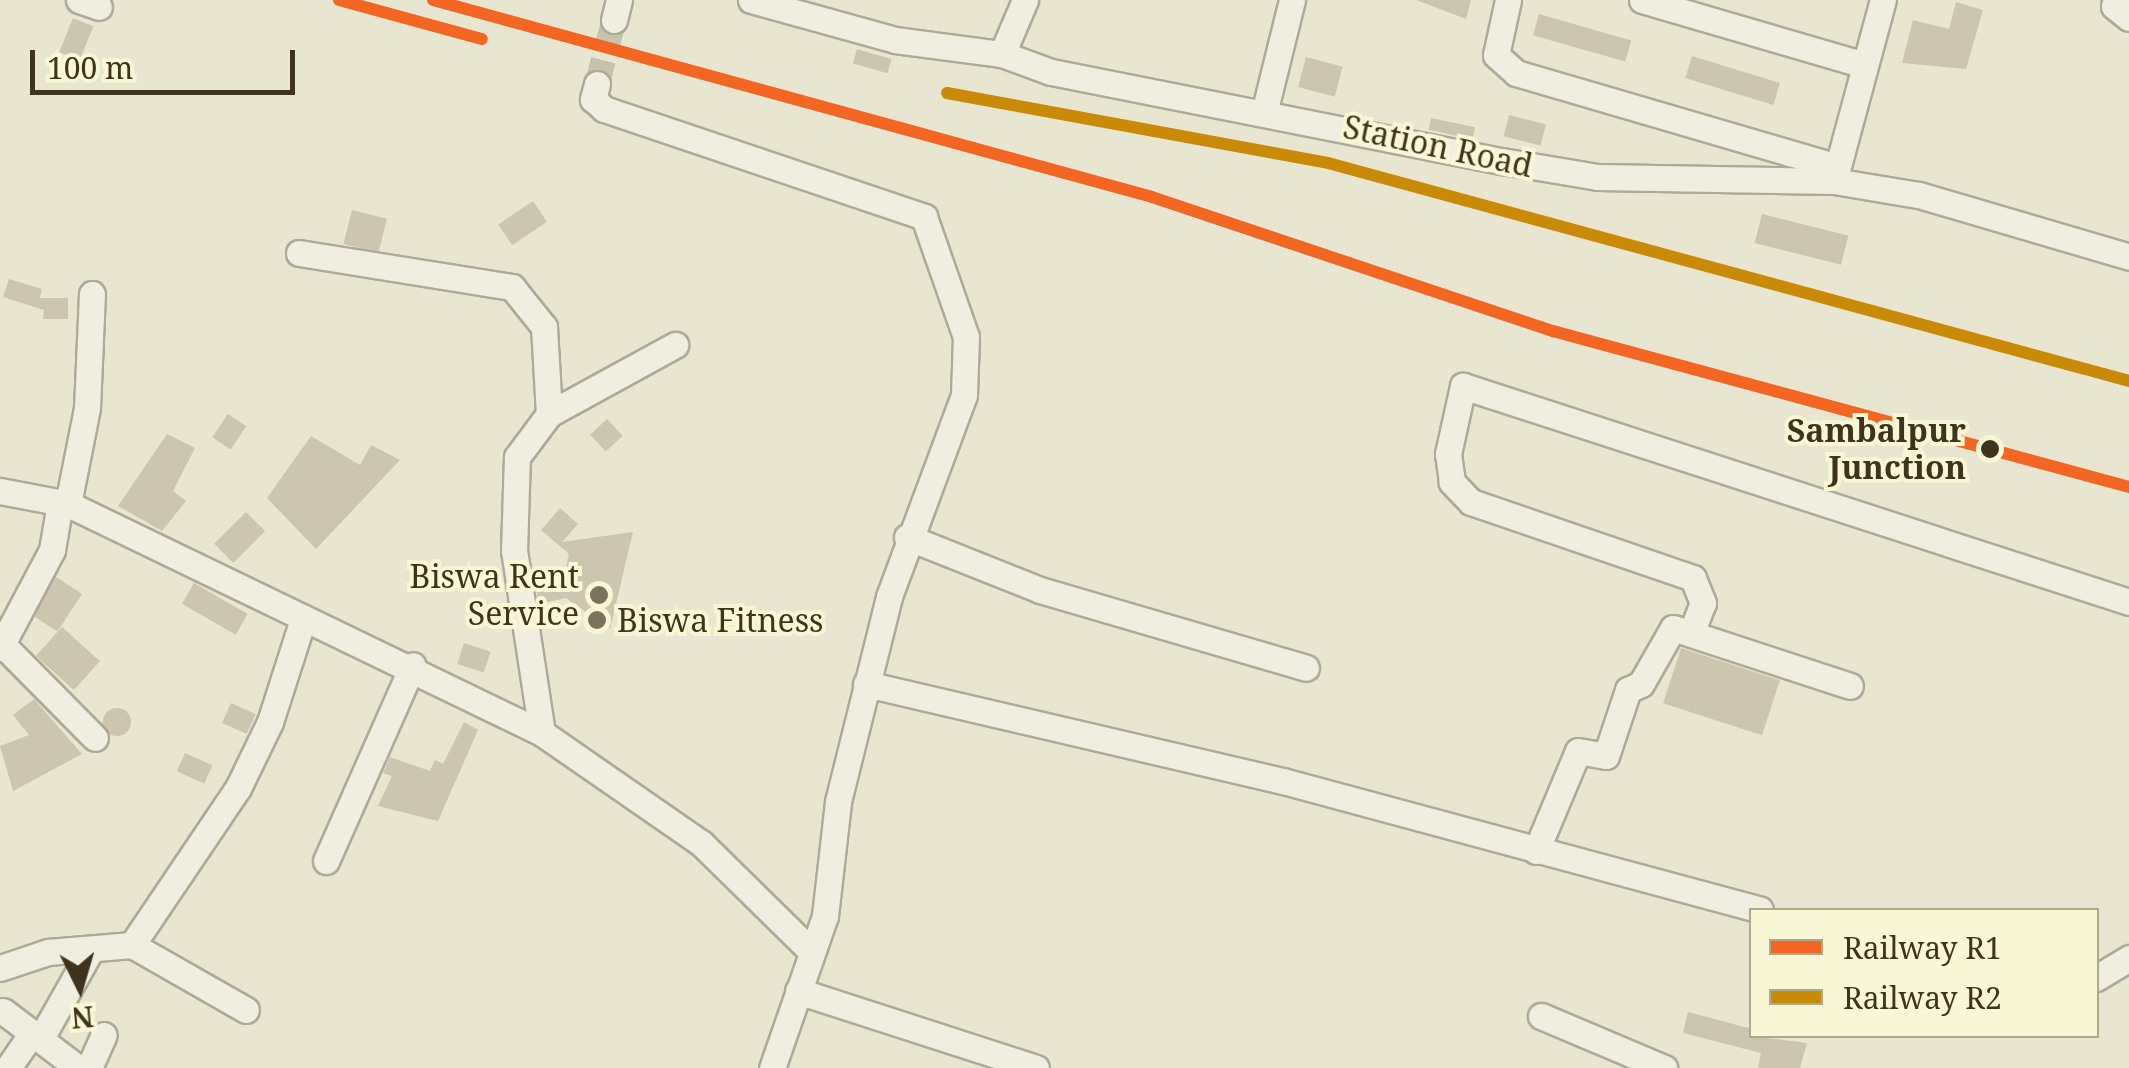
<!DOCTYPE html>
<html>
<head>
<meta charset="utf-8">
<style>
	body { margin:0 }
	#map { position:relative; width:2129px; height:1068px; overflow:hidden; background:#e8e6d0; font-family:"Noto Serif",serif }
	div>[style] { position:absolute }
	.building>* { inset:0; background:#ccc5b0; transform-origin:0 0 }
	.round { border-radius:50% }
	.minor-tunnel>* { height:25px; margin-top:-12.5px; transform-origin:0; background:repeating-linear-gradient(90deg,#c6c2ac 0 25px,transparent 0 37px) }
	.roads { filter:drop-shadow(2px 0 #aeaa98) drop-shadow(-2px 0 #aeaa98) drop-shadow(0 2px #aeaa98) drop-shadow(0 -2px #aeaa98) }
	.minor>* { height:25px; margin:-12.5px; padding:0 12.5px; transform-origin:12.5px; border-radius:12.5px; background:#f0eee1 }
	.rail-1>* { height:12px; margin:-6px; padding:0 6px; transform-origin:6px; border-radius:6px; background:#f26522 }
	.rail-2>* { height:12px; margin:-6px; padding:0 6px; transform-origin:6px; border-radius:6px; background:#c98a08 }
	.dots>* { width:28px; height:28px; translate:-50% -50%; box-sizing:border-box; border:5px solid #f9f6d5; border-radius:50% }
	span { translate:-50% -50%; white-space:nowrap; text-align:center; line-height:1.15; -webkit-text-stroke:8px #f9f6d5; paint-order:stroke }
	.street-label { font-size:32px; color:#3e341e }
	.stop-label { font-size:32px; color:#3e341e; font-weight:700 }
	.right { translate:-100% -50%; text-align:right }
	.poi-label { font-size:32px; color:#3e341e }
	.left { translate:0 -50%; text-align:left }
	.legend { position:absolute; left:1749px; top:908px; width:350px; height:130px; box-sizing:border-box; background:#f9f6d5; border:2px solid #aea88c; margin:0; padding:12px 18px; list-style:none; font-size:30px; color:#3e341e }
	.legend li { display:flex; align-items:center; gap:20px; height:50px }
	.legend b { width:50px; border:2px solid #aea88c }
	.north { position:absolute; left:30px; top:938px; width:100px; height:100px; -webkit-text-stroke:8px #f9f6d5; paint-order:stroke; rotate:175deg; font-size:28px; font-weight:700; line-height:40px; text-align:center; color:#3e341e }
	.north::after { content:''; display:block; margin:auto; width:35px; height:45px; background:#3e341e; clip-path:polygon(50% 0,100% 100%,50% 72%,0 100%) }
	.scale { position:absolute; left:30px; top:50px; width:265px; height:45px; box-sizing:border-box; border:5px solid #3e341e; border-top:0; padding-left:12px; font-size:30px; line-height:35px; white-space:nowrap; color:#3e341e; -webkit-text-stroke:8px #f9f6d5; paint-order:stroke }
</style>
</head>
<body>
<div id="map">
	<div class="building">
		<div style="clip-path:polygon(1416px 0,1471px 0,1466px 19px)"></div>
		<div style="clip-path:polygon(1956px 2px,1983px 10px,1966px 69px,1902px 63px,1913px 20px,1949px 29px)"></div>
		<div style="left:1539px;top:14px;width:96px;height:22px;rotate:16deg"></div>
		<div style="left:73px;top:18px;width:22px;height:37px;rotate:22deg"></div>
		<div style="left:857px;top:49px;width:36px;height:15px;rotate:16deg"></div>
		<div style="left:1692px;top:56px;width:92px;height:23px;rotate:17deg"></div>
		<div style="left:1306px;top:57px;width:38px;height:31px;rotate:15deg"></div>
		<div style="left:1509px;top:115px;width:38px;height:22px;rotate:14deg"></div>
		<div style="left:1431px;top:118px;width:45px;height:12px;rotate:12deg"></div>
		<div style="left:533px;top:201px;width:25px;height:42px;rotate:56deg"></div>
		<div style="left:352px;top:210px;width:36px;height:35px;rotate:14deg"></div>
		<div style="left:1762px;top:214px;width:89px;height:30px;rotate:14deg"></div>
		<div style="clip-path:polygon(9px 279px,42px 289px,40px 298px,68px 298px,68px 319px,43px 319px,44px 310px,3px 297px)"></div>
		<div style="left:228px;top:414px;width:22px;height:28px;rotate:34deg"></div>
		<div style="left:607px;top:419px;width:23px;height:23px;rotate:47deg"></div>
		<div style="clip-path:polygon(167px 434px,195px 448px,173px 491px,186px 501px,162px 531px,118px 506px)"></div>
		<div style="clip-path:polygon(311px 436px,360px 465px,371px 445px,400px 460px,316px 549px,267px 498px)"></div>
		<div style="clip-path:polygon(560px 508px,578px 524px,562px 542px,633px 532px,610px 629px,566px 598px,539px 604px,534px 577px,564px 576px,569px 554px,541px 530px)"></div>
		<div style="left:246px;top:512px;width:27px;height:45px;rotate:45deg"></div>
		<div style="left:56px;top:577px;width:31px;height:45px;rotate:33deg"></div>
		<div style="left:194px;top:583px;width:62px;height:24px;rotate:30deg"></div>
		<div style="left:62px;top:627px;width:51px;height:39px;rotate:42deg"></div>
		<div style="left:464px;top:643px;width:28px;height:22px;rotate:18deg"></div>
		<div style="left:1681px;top:648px;width:104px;height:58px;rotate:18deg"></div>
		<div style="clip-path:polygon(34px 699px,82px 754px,13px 791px,0 746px,29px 735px,13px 715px)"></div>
		<div style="left:231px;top:703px;width:27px;height:22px;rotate:24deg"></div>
		<div class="round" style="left:103px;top:708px;width:28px;height:28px"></div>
		<div style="clip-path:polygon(464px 722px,478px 730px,438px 821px,378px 806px,392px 776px,383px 773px,390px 757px,430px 771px,435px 760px,443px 764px)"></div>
		<div style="left:185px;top:753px;width:30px;height:20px;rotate:24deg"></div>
		<div style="clip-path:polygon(1688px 1012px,1752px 1029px,1752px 1036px,1807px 1043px,1800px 1068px,1758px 1068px,1761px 1053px,1683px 1033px)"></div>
	</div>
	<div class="minor-tunnel">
		<div style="left:597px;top:84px;width:66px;rotate:-75.1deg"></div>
	</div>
	<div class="roads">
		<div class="minor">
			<div style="left:79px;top:0;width:21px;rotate:19deg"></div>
			<div style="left:751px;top:0;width:149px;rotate:15.5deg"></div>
			<div style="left:895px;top:40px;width:108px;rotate:7.5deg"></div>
			<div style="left:1002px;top:54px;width:52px;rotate:20.2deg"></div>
			<div style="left:1051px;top:72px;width:460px;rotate:11.2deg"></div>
			<div style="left:1502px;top:161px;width:97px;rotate:9.5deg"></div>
			<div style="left:1598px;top:177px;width:236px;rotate:1deg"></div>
			<div style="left:1834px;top:181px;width:86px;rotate:9.4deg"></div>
			<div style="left:1919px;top:195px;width:219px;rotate:16.4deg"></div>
			<div style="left:1508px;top:0;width:56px;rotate:102.3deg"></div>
			<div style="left:1496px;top:55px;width:27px;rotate:42deg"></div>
			<div style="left:1516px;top:73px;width:335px;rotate:16.3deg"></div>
			<div style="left:1642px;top:0;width:231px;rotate:16.3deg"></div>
			<div style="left:2122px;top:0;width:10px;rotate:143deg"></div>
			<div style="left:2114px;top:6px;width:19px;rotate:39deg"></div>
			<div style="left:614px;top:20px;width:21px;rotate:-76deg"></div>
			<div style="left:1002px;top:54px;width:59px;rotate:-66.9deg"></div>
			<div style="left:597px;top:84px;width:16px;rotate:105deg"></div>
			<div style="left:593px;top:99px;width:15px;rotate:42deg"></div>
			<div style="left:604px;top:109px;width:338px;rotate:18.6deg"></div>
			<div style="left:924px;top:217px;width:127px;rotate:70.7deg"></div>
			<div style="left:966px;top:337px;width:58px;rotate:92deg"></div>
			<div style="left:964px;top:395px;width:215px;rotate:110.4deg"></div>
			<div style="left:889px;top:597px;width:211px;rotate:104deg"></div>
			<div style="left:838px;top:802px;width:115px;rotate:96.5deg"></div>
			<div style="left:825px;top:916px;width:161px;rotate:109.2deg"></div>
			<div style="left:1265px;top:109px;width:112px;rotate:-76.1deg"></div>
			<div style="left:1834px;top:181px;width:188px;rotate:-74.9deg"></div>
			<div style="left:299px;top:253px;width:216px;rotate:9.1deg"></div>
			<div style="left:512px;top:287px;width:51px;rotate:51.3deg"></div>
			<div style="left:544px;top:327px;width:87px;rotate:86.7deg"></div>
			<div style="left:0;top:491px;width:69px;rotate:10.8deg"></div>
			<div style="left:68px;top:504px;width:526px;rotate:25.79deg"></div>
			<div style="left:542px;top:733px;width:193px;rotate:34.7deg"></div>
			<div style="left:701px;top:843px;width:154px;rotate:44.5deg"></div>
			<div style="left:68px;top:504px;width:98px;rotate:-78.8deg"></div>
			<div style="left:87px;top:408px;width:114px;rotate:-87.5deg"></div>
			<div style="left:907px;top:537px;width:143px;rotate:21.7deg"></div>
			<div style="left:1040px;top:590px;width:277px;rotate:16.3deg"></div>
			<div style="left:1692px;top:631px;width:30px;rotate:-69deg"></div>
			<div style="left:1703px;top:603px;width:27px;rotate:-112deg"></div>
			<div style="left:1693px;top:578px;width:235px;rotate:-161.1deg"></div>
			<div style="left:1471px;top:502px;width:28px;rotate:-134deg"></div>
			<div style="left:1452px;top:482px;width:28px;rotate:-98deg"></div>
			<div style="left:1448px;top:454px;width:70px;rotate:-77.6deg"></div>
			<div style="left:1463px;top:386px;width:700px;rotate:17.97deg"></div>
			<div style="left:2px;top:644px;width:132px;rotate:45.3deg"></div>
			<div style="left:0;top:648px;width:111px;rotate:-62deg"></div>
			<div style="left:52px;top:550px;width:48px;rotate:-80.3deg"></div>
			<div style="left:866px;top:684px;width:428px;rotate:13.1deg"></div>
			<div style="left:1283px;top:781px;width:494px;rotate:15.1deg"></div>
			<div style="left:542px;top:733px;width:184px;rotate:-98.7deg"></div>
			<div style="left:514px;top:551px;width:94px;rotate:-88.2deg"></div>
			<div style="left:517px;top:457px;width:54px;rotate:-53.3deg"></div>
			<div style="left:549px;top:414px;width:144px;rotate:-28.7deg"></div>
			<div style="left:1536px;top:851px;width:108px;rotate:-67.2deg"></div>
			<div style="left:1578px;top:751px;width:28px;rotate:10deg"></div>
			<div style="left:1606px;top:756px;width:70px;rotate:-71.6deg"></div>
			<div style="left:1628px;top:690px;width:14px;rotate:-25deg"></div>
			<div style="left:1641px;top:684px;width:64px;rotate:-60.3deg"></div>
			<div style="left:1673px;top:628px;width:186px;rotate:18.1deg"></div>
			<div style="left:326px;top:861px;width:214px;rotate:-66.1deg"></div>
			<div style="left:132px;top:945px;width:189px;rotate:-56deg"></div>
			<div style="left:238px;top:788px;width:73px;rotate:-64.1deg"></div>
			<div style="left:270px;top:722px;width:108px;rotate:-72.2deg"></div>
			<div style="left:0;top:968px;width:51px;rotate:-18.4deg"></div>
			<div style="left:48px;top:952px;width:84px;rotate:-4.8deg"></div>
			<div style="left:132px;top:945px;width:131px;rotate:29.7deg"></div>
			<div style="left:2096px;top:978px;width:39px;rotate:-31deg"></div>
			<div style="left:798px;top:991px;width:250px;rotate:17.9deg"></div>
			<div style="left:3px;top:1011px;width:94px;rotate:37.2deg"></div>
			<div style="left:1541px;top:1016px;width:134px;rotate:22.9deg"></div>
			<div style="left:41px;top:1038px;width:98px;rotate:-60.5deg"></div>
			<div style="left:8px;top:1068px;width:42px;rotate:-55.6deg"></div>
			<div style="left:89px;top:1068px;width:36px;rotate:-66deg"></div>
		</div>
	</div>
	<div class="rail-1">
		<div style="left:339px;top:0;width:148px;rotate:15.3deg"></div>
		<div style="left:433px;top:0;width:745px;rotate:15.32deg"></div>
		<div style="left:1152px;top:197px;width:423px;rotate:18.5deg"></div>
		<div style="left:1553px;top:331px;width:597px;rotate:15.15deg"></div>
	</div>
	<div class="rail-2">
		<div style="left:947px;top:93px;width:387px;rotate:10.4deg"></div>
		<div style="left:1328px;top:163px;width:830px;rotate:15.22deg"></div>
	</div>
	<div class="dots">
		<div style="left:1990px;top:449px;background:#3e341e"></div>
		<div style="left:599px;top:595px;background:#7a725c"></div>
		<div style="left:597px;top:620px;background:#7a725c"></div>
	</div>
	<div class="street-label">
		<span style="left:1438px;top:146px;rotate:12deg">Station Road</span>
	</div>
	<div class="stop-label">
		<span class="right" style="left:1966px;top:449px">Sambalpur<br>Junction</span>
	</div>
	<div class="poi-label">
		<span class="right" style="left:579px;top:595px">Biswa Rent<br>Service</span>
		<span class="left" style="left:617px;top:620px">Biswa Fitness</span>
	</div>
	<ul class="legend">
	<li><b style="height:12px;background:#f26522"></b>Railway R1</li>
	<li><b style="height:12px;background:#c98a08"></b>Railway R2</li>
	</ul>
	<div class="north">N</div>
	<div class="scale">100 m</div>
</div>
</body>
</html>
